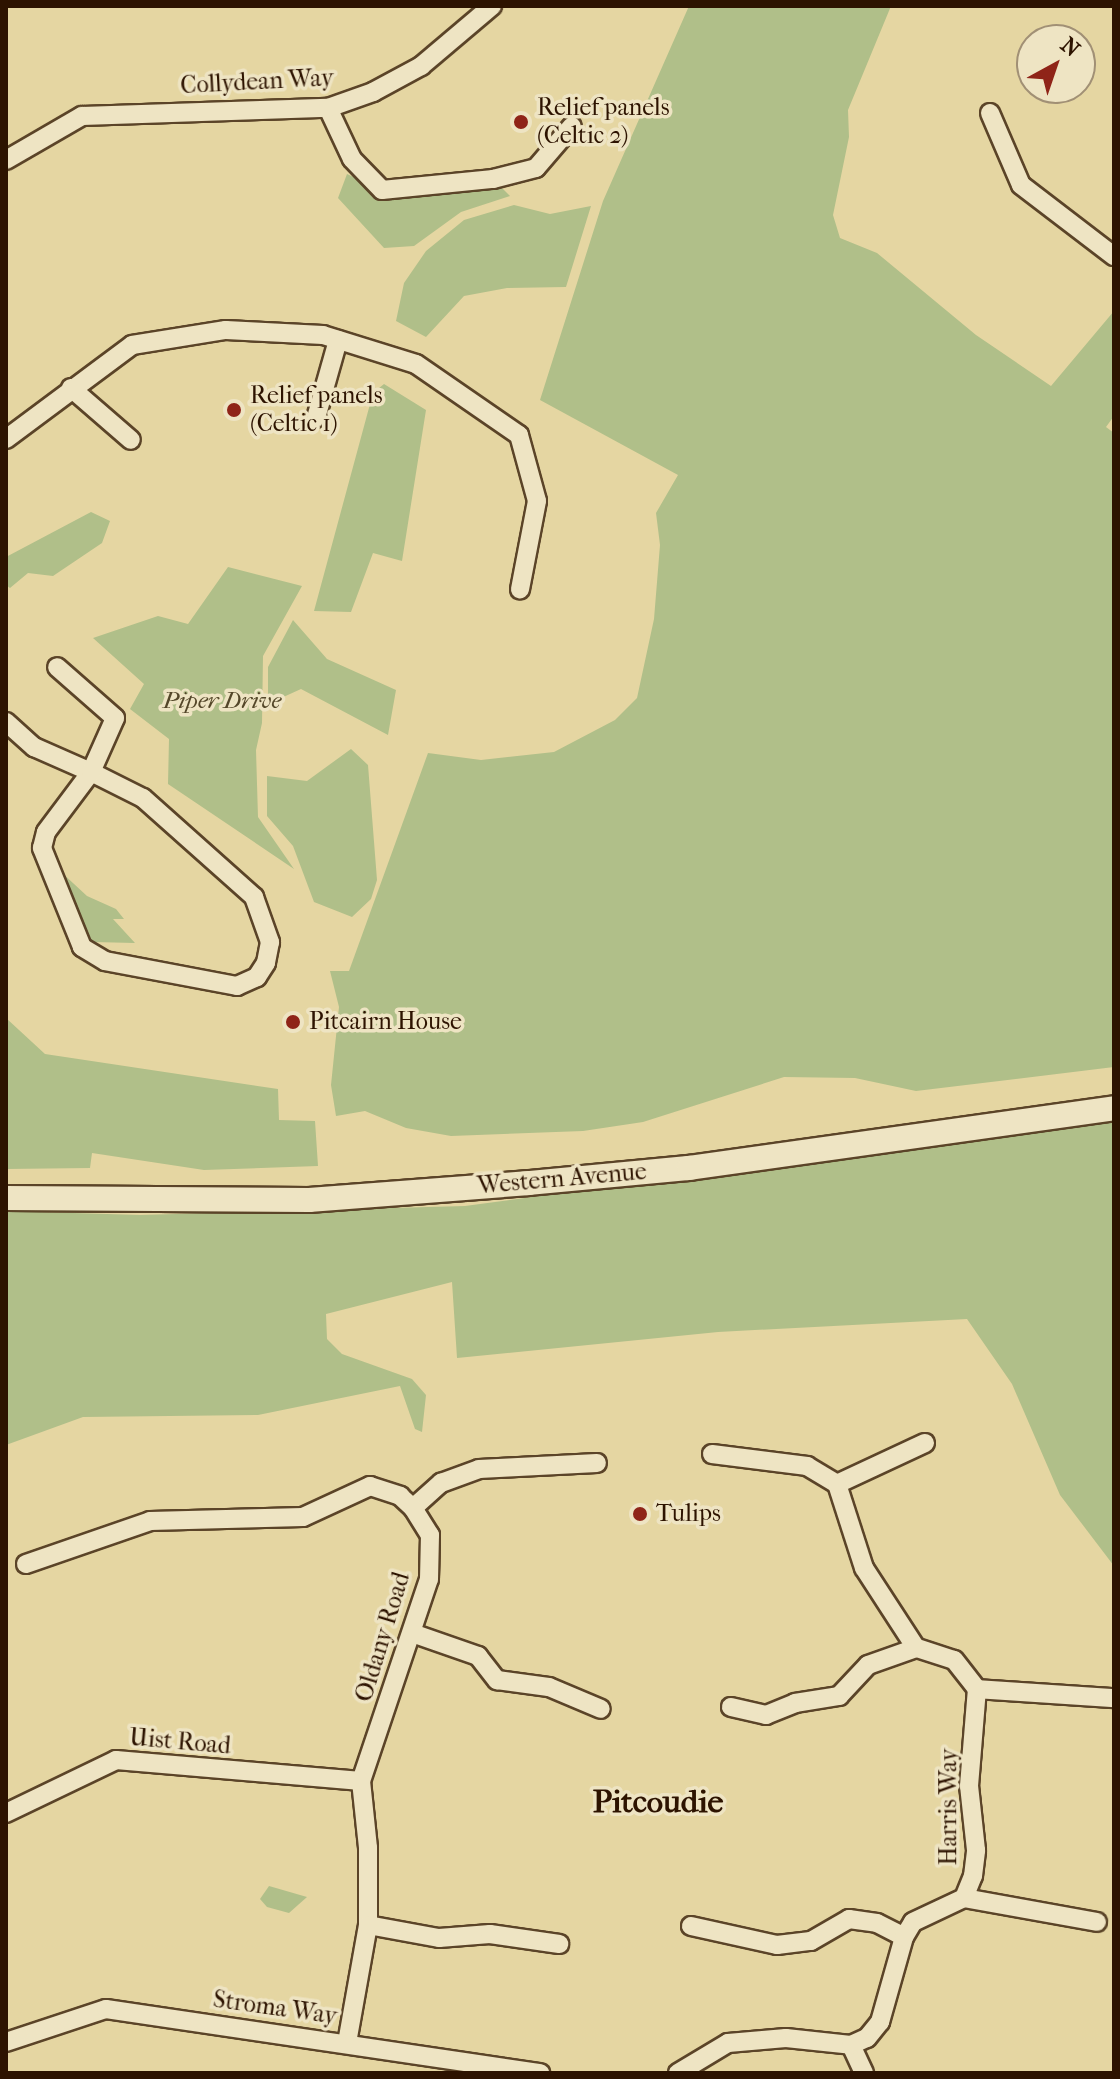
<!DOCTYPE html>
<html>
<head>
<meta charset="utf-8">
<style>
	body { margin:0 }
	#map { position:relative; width:1120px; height:2079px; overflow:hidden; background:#e5d6a2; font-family:"IM FELL French Canon",serif }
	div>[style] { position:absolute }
	.green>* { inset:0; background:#b0bf89 }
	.roads { filter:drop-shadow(2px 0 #5b4428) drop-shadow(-2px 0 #5b4428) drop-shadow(0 2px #5b4428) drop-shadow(0 -2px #5b4428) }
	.street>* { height:18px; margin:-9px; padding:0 9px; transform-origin:9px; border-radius:9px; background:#eee4c3 }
	.secondary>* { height:24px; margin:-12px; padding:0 12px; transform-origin:12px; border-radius:12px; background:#eee4c3 }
	.dots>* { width:22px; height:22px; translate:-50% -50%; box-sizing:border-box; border:4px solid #eee4c3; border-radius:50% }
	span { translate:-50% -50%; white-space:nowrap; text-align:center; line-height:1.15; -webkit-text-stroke:7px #eee4c3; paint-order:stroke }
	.street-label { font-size:24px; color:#2d1300 }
	.poi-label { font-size:24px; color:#2d1300 }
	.left { translate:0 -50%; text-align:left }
	.park-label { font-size:24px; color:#544729; font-style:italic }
	.district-label { font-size:32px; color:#2d1300; font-weight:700 }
	.frame { position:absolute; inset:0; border:8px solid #2d1300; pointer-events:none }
	.north { position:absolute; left:1016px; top:24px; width:80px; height:80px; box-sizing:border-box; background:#eee4c3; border:2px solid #a19075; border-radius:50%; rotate:40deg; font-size:22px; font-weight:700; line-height:32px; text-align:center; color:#2d1300 }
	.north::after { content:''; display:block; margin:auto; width:28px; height:36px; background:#8f2418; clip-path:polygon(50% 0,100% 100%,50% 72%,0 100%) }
</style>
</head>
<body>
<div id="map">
	<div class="green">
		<div style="clip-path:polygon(689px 6px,891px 6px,848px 110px,849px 137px,833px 215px,840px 238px,877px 253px,976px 335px,1051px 386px,1114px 311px,1114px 416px,1106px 427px,1114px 433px,1114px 1067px,916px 1091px,855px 1078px,784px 1077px,643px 1122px,583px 1131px,451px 1136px,406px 1128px,365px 1111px,336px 1116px,331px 1085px,339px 1007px,330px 971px,349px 971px,428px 753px,481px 760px,554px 752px,615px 720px,637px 698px,654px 619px,660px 545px,656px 513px,678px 475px,540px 400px,603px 201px)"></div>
		<div style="clip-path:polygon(347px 174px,382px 190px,493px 179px,510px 196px,461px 212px,414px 246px,384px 248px,338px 198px)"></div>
		<div style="clip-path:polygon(514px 205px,550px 214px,591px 206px,566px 287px,507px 288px,464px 296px,426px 337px,396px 321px,404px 283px,426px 251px,464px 220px)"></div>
		<div style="clip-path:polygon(384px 384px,426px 410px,402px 561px,373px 553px,351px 612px,314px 611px,373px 393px)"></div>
		<div style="clip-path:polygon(91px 512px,110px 521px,102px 543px,53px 576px,28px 573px,10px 588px,6px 585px,6px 557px)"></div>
		<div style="clip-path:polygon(228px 567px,302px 586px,263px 656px,262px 723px,256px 750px,258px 817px,294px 869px,168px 784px,169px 739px,130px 709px,144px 684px,93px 638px,158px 616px,188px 624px)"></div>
		<div style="clip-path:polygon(293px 620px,327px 659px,396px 690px,388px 735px,301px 689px,268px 704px,268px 667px)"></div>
		<div style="clip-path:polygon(351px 749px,368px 765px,377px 880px,371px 899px,352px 917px,314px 902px,293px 846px,267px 816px,267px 776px,307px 781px)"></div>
		<div style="clip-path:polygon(60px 871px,87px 896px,116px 909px,124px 919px,113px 919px,135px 943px,93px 942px,83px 932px)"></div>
		<div style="clip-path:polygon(6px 1018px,45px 1054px,278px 1089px,279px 1120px,315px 1121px,318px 1166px,204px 1170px,92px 1153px,90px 1168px,6px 1169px)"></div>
		<div style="clip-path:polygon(1114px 1119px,1114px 1566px,1060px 1495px,1012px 1384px,967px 1319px,718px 1332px,457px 1358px,452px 1282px,326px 1314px,327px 1339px,342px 1354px,412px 1379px,426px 1395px,422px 1432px,415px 1429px,400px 1386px,258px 1415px,83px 1417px,6px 1445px,6px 1211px,140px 1215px,465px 1206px)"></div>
		<div style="clip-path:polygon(269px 1886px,307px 1897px,289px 1913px,267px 1907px,260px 1899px)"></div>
	</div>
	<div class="roads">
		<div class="street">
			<div style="left:328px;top:108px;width:56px;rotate:64.8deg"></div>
			<div style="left:352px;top:159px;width:43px;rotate:45.9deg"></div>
			<div style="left:382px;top:190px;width:112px;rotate:-5.7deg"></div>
			<div style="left:493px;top:179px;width:44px;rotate:-14.3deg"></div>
			<div style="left:536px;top:168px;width:55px;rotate:-49.4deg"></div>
			<div style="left:990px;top:113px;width:78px;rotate:66.7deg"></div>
			<div style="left:1021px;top:185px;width:117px;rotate:37.4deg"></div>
			<div style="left:6px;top:160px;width:88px;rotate:-30.1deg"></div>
			<div style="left:82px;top:116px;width:246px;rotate:-1.9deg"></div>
			<div style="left:328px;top:108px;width:48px;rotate:-19.6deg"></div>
			<div style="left:373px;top:92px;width:55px;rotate:-28.4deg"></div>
			<div style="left:421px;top:66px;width:93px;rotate:-40.2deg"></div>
			<div style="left:71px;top:388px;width:79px;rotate:40.9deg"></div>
			<div style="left:316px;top:418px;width:81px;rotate:-74.2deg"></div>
			<div style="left:6px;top:439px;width:157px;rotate:-36.7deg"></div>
			<div style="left:132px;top:345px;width:95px;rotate:-9.1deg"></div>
			<div style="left:226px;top:330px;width:97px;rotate:3deg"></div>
			<div style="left:323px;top:335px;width:97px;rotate:17.3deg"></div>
			<div style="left:416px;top:364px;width:125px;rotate:34.6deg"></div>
			<div style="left:519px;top:435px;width:68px;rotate:74.7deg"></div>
			<div style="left:537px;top:501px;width:90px;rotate:100.9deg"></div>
			<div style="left:6px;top:722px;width:38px;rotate:42deg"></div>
			<div style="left:34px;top:747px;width:62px;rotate:23.7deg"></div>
			<div style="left:91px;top:772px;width:58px;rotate:26.6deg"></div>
			<div style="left:143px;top:798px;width:149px;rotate:41.7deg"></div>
			<div style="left:254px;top:897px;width:48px;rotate:70.4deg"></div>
			<div style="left:270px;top:942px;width:21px;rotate:101deg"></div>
			<div style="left:266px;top:963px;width:17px;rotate:123deg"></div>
			<div style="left:257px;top:977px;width:22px;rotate:156deg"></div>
			<div style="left:237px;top:986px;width:134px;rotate:-169.3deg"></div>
			<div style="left:105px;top:961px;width:27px;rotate:-149deg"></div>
			<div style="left:82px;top:947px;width:107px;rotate:-112deg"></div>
			<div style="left:42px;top:848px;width:16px;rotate:-76deg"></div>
			<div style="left:46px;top:832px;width:75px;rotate:-53.1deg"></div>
			<div style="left:91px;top:772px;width:59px;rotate:-66deg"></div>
			<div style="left:115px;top:718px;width:77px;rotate:-138.7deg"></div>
			<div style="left:712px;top:1454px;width:96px;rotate:7.2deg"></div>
			<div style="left:807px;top:1466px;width:35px;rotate:31deg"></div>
			<div style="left:837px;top:1484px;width:97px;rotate:-25deg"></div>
			<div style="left:413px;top:1508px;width:38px;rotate:-42deg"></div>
			<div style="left:441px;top:1483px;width:40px;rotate:-20.2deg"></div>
			<div style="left:479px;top:1469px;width:118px;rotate:-2.9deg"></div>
			<div style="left:26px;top:1564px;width:131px;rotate:-19.1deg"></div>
			<div style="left:150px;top:1521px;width:153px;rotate:-1.5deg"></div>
			<div style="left:303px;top:1517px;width:74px;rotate:-24.8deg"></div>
			<div style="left:370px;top:1486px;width:32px;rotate:18deg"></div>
			<div style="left:400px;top:1496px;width:18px;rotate:43deg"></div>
			<div style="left:413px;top:1508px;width:32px;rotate:58deg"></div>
			<div style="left:430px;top:1535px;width:44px;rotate:91.3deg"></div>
			<div style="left:429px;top:1579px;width:213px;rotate:108.6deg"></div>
			<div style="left:361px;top:1781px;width:67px;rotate:84deg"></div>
			<div style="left:368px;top:1848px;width:77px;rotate:90deg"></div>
			<div style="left:368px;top:1925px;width:120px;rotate:100.1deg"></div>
			<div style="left:412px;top:1633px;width:70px;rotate:19.2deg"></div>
			<div style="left:478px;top:1656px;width:31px;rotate:52deg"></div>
			<div style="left:497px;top:1680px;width:52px;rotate:7.7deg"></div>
			<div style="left:549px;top:1687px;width:56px;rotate:22.9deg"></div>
			<div style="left:977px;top:1689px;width:137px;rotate:3.8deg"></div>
			<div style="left:731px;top:1707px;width:36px;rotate:13deg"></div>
			<div style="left:766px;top:1715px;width:31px;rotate:-22deg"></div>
			<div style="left:795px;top:1703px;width:45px;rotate:-9deg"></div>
			<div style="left:839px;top:1696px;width:42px;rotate:-46.9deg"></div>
			<div style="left:868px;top:1665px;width:51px;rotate:-19.5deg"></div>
			<div style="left:6px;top:1813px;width:122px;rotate:-25.7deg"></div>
			<div style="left:116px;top:1760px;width:246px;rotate:4.9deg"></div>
			<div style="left:964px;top:1898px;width:135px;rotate:10.2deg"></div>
			<div style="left:368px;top:1925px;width:72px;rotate:10.4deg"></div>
			<div style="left:439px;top:1938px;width:51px;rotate:-4.5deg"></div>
			<div style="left:490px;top:1934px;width:70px;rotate:8.2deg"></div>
			<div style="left:691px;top:1926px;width:88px;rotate:12.5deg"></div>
			<div style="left:777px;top:1945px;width:34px;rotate:-7deg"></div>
			<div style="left:811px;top:1941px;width:44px;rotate:-30.1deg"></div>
			<div style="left:849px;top:1919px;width:28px;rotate:8deg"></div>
			<div style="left:877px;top:1923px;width:30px;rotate:27deg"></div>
			<div style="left:6px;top:2042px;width:105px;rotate:-18.3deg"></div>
			<div style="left:106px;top:2009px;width:439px;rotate:8.4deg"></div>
			<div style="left:851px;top:2045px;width:31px;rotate:65deg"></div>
			<div style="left:678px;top:2073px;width:58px;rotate:-31deg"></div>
			<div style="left:728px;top:2043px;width:58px;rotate:-4.9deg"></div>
			<div style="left:786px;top:2038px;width:65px;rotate:6.1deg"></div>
			<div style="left:851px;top:2045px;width:17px;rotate:-24deg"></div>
			<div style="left:867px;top:2038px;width:21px;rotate:-51deg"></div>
			<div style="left:880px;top:2022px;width:88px;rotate:-74.2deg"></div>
			<div style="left:904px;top:1937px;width:17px;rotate:-59deg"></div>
			<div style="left:913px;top:1922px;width:56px;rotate:-25.2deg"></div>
			<div style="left:964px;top:1898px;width:24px;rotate:-68deg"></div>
			<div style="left:973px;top:1876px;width:26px;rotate:-83deg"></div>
			<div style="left:976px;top:1850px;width:64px;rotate:-96.2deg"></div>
			<div style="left:969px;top:1786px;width:97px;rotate:-85.3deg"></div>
			<div style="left:977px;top:1689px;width:37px;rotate:-128deg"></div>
			<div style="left:954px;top:1660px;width:40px;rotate:-162deg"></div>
			<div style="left:916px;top:1648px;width:95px;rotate:-123deg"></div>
			<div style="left:864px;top:1568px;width:88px;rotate:-107.8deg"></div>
		</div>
		<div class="secondary">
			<div style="left:6px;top:1198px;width:303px;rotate:0.4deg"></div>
			<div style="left:309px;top:1200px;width:221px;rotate:-4.4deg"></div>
			<div style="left:529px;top:1183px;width:161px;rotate:-5.4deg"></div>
			<div style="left:689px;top:1168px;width:429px;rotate:-8deg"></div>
		</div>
	</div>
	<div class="dots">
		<div style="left:521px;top:122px;background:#8f2418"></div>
		<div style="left:234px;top:410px;background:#8f2418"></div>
		<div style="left:293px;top:1022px;background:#8f2418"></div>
		<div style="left:640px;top:1514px;background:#8f2418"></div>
	</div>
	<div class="street-label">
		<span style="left:257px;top:82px;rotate:-3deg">Collydean Way</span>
		<span style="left:562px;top:1179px;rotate:-5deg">Western Avenue</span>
		<span style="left:383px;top:1637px;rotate:-73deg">Oldany Road</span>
		<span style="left:180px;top:1742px;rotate:5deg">Uist Road</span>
		<span style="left:949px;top:1807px;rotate:-90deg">Harris Way</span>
		<span style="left:275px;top:2008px;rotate:8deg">Stroma Way</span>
	</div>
	<div class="poi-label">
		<span class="left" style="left:537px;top:122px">Relief panels<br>(Celtic 2)</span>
		<span class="left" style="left:250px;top:410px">Relief panels<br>(Celtic 1)</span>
		<span class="left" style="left:309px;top:1022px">Pitcairn House</span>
		<span class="left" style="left:656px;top:1514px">Tulips</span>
	</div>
	<div class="park-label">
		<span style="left:222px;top:701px">Piper Drive</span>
	</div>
	<div class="district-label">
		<span style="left:658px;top:1802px">Pitcoudie</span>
	</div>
	<div class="frame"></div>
	<div class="north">N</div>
</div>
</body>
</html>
